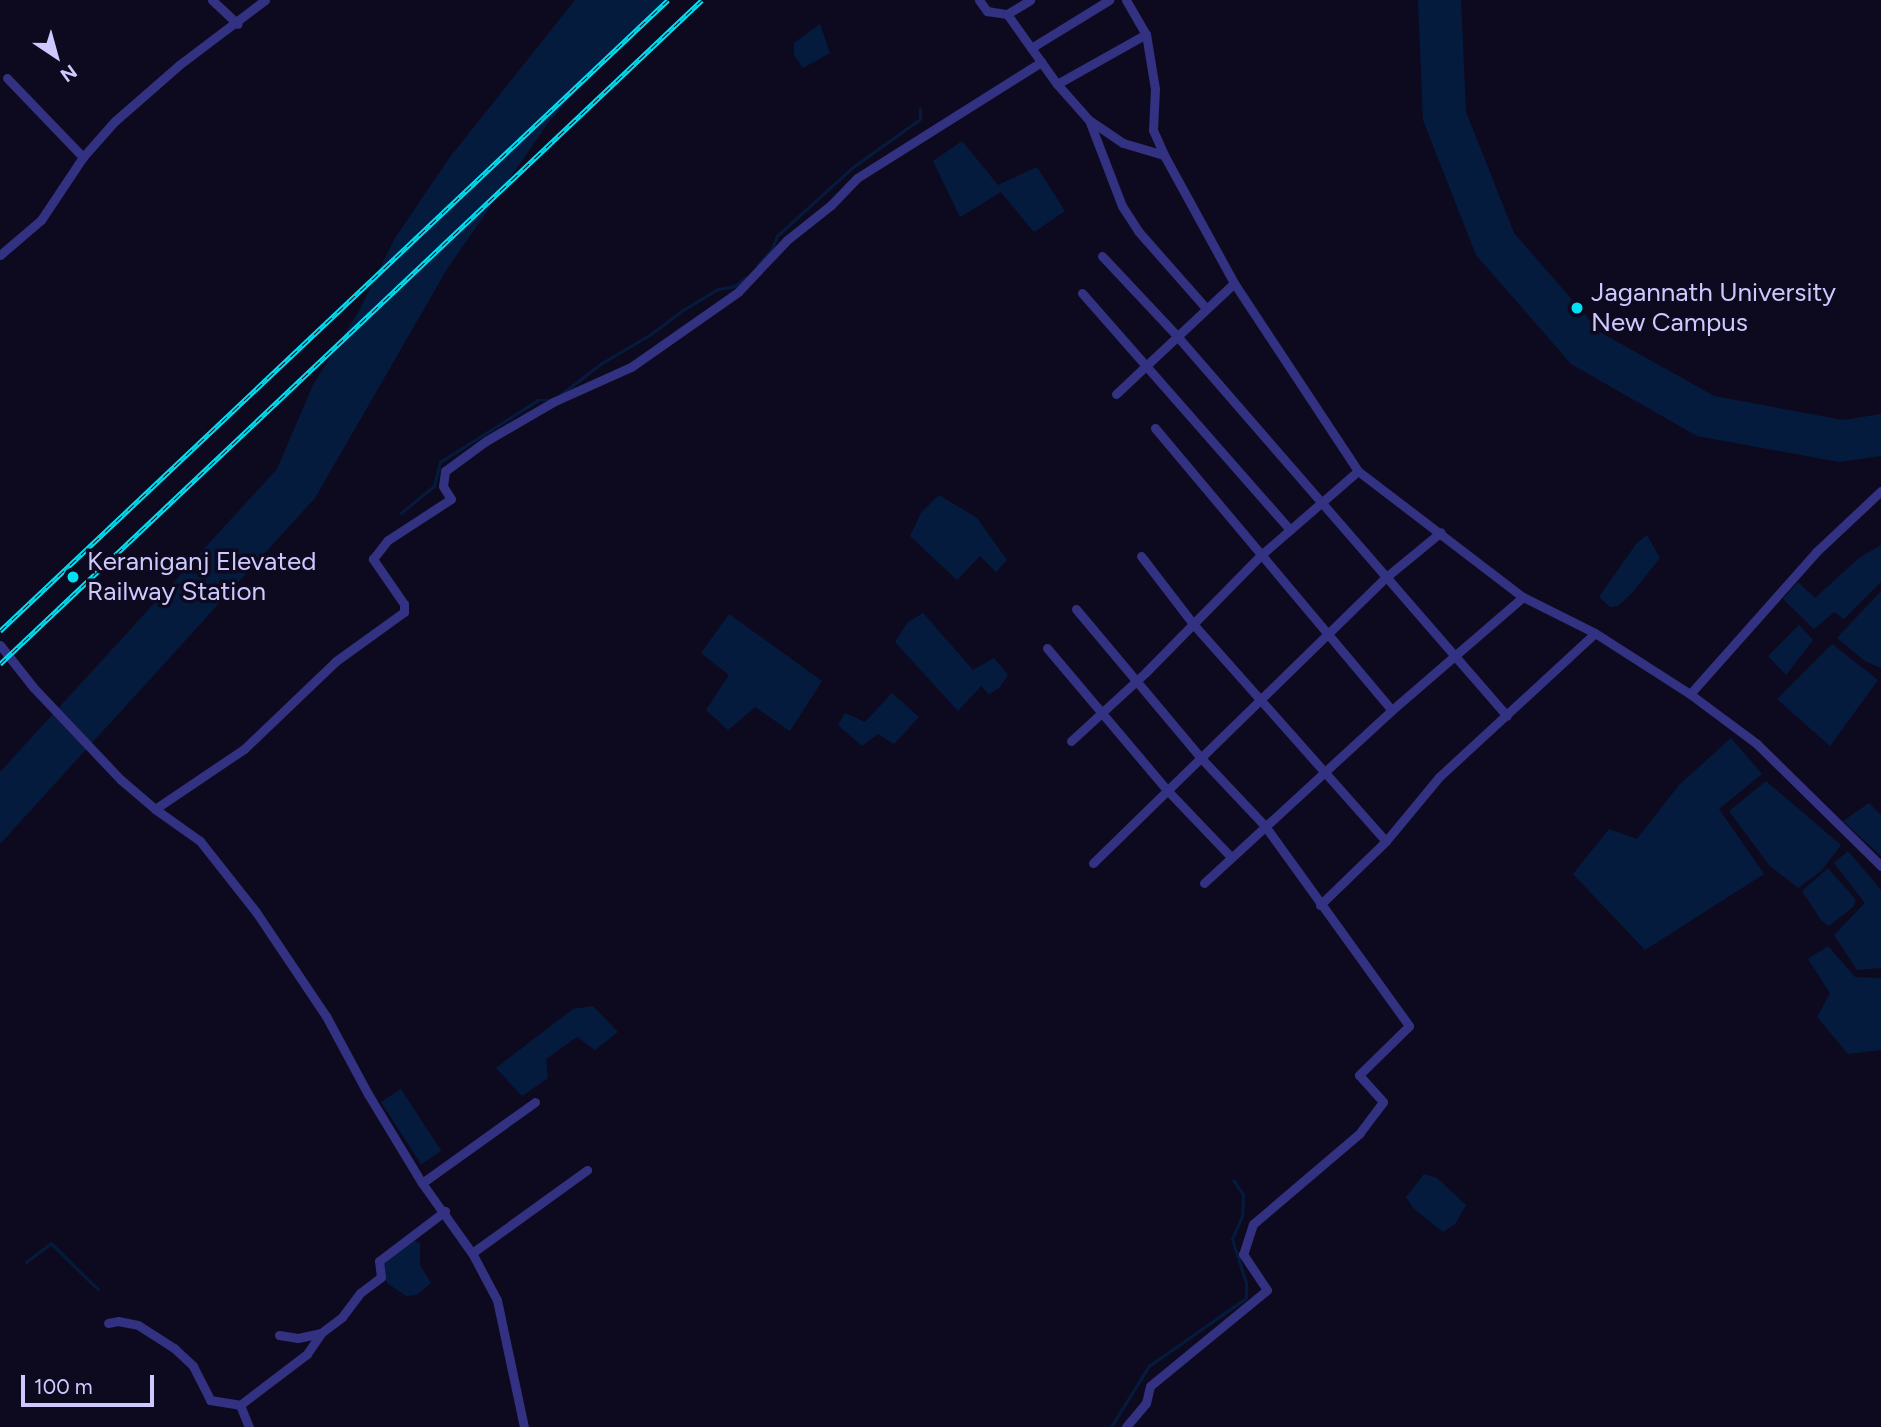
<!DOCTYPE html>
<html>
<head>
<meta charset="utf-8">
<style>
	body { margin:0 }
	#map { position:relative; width:1881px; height:1427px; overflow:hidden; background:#0d0a1f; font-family:Figtree,sans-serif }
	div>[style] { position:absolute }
	.water>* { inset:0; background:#051b3e; transform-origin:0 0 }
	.stream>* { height:2.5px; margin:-1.25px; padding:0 1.25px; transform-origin:1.25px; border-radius:1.25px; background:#051b3e }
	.street>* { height:9px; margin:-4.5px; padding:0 4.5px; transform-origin:4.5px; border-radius:4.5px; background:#323182 }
	.rail>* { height:5px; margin-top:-2.5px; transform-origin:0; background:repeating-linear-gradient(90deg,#0d0a1f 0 8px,#00e2f4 0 16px); box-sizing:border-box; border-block:2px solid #00e2f4 }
	.dots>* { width:19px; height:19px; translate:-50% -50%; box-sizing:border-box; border:4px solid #0d0a1f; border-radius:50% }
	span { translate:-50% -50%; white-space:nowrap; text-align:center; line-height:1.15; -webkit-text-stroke:7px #0d0a1f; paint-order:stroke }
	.poi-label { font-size:26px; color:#cdc9ff }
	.left { translate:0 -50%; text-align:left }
	.north { position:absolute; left:21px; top:21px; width:70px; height:70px; -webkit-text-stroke:5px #0d0a1f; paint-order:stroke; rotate:144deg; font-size:19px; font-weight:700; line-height:28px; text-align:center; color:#cdc9ff }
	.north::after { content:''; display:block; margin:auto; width:24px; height:32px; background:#cdc9ff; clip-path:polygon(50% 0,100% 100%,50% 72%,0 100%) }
	.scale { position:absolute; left:21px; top:1375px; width:133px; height:32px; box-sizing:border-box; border:4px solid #cdc9ff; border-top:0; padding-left:9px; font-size:21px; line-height:24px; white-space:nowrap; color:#cdc9ff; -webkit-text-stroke:5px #0d0a1f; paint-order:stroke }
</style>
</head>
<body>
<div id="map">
	<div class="water">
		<div style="clip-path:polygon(575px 0,667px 0,615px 48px,548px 123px,447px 269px,315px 498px,0 844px,0 772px,277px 469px,313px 385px,360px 309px,395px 238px,450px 157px)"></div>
		<div style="clip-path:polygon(1418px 0,1461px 0,1466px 112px,1514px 233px,1600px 332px,1714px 396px,1843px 420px,1881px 414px,1881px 456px,1839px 462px,1697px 436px,1571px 364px,1476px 255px,1423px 120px)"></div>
		<div style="clip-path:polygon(820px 24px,830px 53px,803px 68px,794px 55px,794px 43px)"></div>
		<div style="clip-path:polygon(962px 141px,998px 185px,1037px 167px,1065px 211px,1034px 232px,1001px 192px,960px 217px,933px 161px)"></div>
		<div style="clip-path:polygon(939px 495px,977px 518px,1007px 560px,996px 572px,980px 556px,957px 580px,910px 536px,921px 513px)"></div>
		<div style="clip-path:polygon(1647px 535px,1660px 558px,1632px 593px,1618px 606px,1610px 607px,1599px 597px,1636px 544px)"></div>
		<div style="clip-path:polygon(1881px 545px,1881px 582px,1844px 619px,1834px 612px,1814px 629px,1783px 599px,1798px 582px,1815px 598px,1859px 558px)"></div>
		<div style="clip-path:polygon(1881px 591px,1881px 668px,1865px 661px,1837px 638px)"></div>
		<div style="clip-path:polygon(923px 613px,973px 670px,994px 658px,1008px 675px,999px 688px,989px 694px,981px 686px,958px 711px,895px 642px,908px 622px)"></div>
		<div style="clip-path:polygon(729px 614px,822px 681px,790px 731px,755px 707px,728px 730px,706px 710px,729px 675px,701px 653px)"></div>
		<div style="clip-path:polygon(1799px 625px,1813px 640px,1786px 675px,1768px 656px)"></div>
		<div style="clip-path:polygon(1832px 644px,1878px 680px,1830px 746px,1777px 699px)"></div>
		<div style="clip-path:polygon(892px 693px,919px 717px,894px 744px,878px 734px,862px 746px,838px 725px,845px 713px,865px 722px)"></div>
		<div style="clip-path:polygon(1731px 738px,1762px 774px,1719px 809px,1764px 874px,1645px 950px,1573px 874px,1609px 829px,1637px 839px,1679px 785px)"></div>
		<div style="clip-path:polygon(1766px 781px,1841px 845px,1821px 871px,1798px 888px,1769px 865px,1729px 811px)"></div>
		<div style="clip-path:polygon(1869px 803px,1881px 815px,1881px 856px,1843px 821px)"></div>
		<div style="clip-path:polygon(1848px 851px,1881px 890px,1881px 968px,1857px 970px,1834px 935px,1865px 903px,1834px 863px)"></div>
		<div style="clip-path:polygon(1828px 868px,1856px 900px,1853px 907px,1829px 926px,1821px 920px,1802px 891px)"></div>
		<div style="clip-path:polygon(1828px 946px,1855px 977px,1881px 978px,1881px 1050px,1848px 1054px,1817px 1017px,1830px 993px,1808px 959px)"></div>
		<div style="clip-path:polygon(593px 1006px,618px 1032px,595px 1050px,577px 1037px,546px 1059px,548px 1078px,522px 1096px,496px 1068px,573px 1009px)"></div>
		<div style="left:401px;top:1089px;width:74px;height:24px;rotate:57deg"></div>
		<div style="clip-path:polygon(1424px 1174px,1437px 1178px,1466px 1205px,1455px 1224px,1443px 1232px,1413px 1208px,1406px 1197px)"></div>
		<div style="clip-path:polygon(412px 1240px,420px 1243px,420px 1265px,431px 1283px,417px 1295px,406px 1296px,387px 1283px,382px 1275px,383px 1264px)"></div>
	</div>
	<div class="stream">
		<div style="left:757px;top:266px;width:23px;rotate:-49deg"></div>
		<div style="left:772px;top:249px;width:14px;rotate:-69deg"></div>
		<div style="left:777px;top:236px;width:103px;rotate:-42.2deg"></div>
		<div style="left:853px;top:167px;width:82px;rotate:-35.6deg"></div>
		<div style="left:920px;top:119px;width:10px;rotate:-90deg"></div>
		<div style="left:560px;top:395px;width:53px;rotate:-37.3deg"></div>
		<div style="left:602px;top:363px;width:57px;rotate:-30.6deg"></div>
		<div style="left:651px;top:334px;width:40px;rotate:-37deg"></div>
		<div style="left:683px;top:310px;width:41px;rotate:-31deg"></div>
		<div style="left:718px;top:289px;width:17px;rotate:-10deg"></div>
		<div style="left:735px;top:286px;width:13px;rotate:-39deg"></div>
		<div style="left:401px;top:513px;width:43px;rotate:-39.3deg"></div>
		<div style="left:434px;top:486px;width:25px;rotate:-76deg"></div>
		<div style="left:440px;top:462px;width:116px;rotate:-32.3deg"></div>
		<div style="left:538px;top:400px;width:13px"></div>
		<div style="left:26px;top:1262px;width:31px;rotate:-37deg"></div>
		<div style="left:51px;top:1243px;width:66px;rotate:44.4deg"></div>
		<div style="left:1111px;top:1427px;width:72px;rotate:-58.1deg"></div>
		<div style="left:1149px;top:1366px;width:118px;rotate:-35deg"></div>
		<div style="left:1246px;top:1298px;width:15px;rotate:-90deg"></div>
		<div style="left:1246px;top:1283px;width:46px;rotate:-107.7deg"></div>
		<div style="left:1232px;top:1239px;width:24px;rotate:-66deg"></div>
		<div style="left:1242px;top:1217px;width:22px;rotate:-87deg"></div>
		<div style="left:1243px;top:1195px;width:17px;rotate:-123deg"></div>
	</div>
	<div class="street">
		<div style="left:212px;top:0;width:35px;rotate:43deg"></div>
		<div style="left:979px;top:0;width:14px;rotate:54deg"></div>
		<div style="left:987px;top:11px;width:20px;rotate:9deg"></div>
		<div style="left:1007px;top:14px;width:86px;rotate:54.5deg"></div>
		<div style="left:1057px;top:84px;width:102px;rotate:-29.3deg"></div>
		<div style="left:1126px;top:0;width:39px;rotate:60deg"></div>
		<div style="left:1146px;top:34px;width:56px;rotate:80.7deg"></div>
		<div style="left:1155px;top:89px;width:41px;rotate:92.8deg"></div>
		<div style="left:1153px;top:130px;width:27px;rotate:66deg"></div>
		<div style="left:1007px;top:14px;width:27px;rotate:-31deg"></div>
		<div style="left:1031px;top:48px;width:92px;rotate:-31.6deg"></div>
		<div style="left:7px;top:78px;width:110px;rotate:46.1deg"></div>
		<div style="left:1057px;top:84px;width:48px;rotate:48.4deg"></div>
		<div style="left:1089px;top:120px;width:41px;rotate:34.1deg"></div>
		<div style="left:1123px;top:143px;width:43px;rotate:16.3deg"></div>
		<div style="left:1164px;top:155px;width:146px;rotate:61.3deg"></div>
		<div style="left:1234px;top:283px;width:225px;rotate:56.6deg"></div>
		<div style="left:1358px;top:471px;width:208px;rotate:37.4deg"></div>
		<div style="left:1523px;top:597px;width:80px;rotate:26.6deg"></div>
		<div style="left:1595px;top:633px;width:113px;rotate:32.7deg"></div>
		<div style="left:1690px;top:694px;width:84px;rotate:36.7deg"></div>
		<div style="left:1757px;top:744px;width:174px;rotate:44.5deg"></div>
		<div style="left:1089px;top:120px;width:92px;rotate:69deg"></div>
		<div style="left:1122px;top:206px;width:30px;rotate:57deg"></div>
		<div style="left:1138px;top:231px;width:103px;rotate:48.6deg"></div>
		<div style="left:0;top:255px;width:54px;rotate:-40.5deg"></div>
		<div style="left:41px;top:220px;width:76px;rotate:-56.3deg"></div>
		<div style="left:83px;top:157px;width:48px;rotate:-48.4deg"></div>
		<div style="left:115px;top:121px;width:85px;rotate:-41.2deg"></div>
		<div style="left:179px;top:65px;width:108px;rotate:-37.1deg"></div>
		<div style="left:1102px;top:256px;width:110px;rotate:46.8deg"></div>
		<div style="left:1177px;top:336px;width:503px;rotate:49.03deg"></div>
		<div style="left:1082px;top:293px;width:315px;rotate:48.7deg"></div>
		<div style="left:1116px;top:394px;width:162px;rotate:-43.2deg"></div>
		<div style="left:1155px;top:428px;width:368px;rotate:50deg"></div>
		<div style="left:1141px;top:556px;width:87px;rotate:52.5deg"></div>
		<div style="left:1194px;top:625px;width:289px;rotate:48.4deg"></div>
		<div style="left:1386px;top:841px;width:92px;rotate:135.9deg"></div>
		<div style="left:1076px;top:609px;width:193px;rotate:50deg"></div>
		<div style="left:1200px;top:757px;width:95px;rotate:46.7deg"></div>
		<div style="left:1265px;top:826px;width:246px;rotate:54.2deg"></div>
		<div style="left:1409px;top:1026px;width:70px;rotate:135.6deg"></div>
		<div style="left:1359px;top:1075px;width:36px;rotate:48deg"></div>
		<div style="left:1383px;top:1102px;width:39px;rotate:127deg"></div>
		<div style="left:1360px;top:1133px;width:140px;rotate:139.6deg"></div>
		<div style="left:1253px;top:1224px;width:32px;rotate:108deg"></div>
		<div style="left:1243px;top:1254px;width:43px;rotate:56.3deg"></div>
		<div style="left:1267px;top:1290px;width:151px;rotate:140.6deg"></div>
		<div style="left:1150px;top:1386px;width:17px;rotate:103deg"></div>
		<div style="left:1146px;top:1403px;width:31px;rotate:130deg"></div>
		<div style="left:0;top:645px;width:53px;rotate:51.8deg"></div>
		<div style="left:33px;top:687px;width:127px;rotate:46.6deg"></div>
		<div style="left:120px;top:779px;width:46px;rotate:40.6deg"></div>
		<div style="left:155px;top:809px;width:55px;rotate:35.4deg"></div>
		<div style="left:200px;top:841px;width:90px;rotate:51.7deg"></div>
		<div style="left:256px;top:912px;width:125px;rotate:56.1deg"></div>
		<div style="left:326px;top:1016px;width:89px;rotate:61.7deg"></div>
		<div style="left:368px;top:1094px;width:104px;rotate:58.8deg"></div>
		<div style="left:422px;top:1183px;width:86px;rotate:54.5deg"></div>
		<div style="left:472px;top:1253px;width:53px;rotate:62deg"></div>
		<div style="left:497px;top:1300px;width:130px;rotate:78deg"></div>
		<div style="left:1047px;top:648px;width:186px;rotate:49.8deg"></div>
		<div style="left:1167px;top:790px;width:93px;rotate:46.3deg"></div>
		<div style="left:1690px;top:694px;width:190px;rotate:-48.4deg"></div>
		<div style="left:1816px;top:552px;width:89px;rotate:-43.2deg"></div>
		<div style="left:1071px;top:741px;width:102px;rotate:-42.6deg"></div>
		<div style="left:1146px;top:672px;width:164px;rotate:-45.5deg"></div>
		<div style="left:1261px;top:555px;width:128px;rotate:-40.9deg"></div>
		<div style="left:155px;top:809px;width:107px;rotate:-34deg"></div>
		<div style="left:244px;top:749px;width:127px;rotate:-43.7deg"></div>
		<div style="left:336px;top:661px;width:84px;rotate:-35.8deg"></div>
		<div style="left:404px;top:612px;width:8px;rotate:-90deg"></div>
		<div style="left:404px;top:604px;width:55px;rotate:-124.6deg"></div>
		<div style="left:373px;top:559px;width:24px;rotate:-52deg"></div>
		<div style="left:388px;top:540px;width:75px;rotate:-33.1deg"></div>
		<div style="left:451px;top:499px;width:15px;rotate:-122deg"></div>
		<div style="left:443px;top:486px;width:15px;rotate:-82deg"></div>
		<div style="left:445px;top:471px;width:51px;rotate:-36.2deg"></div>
		<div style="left:486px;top:441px;width:78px;rotate:-30.2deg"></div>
		<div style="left:553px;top:402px;width:85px;rotate:-24.2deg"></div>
		<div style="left:631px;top:367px;width:131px;rotate:-35deg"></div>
		<div style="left:738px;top:292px;width:71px;rotate:-46.7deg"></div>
		<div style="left:787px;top:240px;width:56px;rotate:-38.5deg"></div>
		<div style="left:831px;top:205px;width:37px;rotate:-46deg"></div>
		<div style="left:857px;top:178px;width:218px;rotate:-32.2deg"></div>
		<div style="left:1386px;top:841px;width:83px;rotate:-50.4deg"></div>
		<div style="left:1439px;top:777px;width:212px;rotate:-42.7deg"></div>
		<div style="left:1093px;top:863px;width:408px;rotate:-44.3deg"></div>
		<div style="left:1385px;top:578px;width:72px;rotate:-39.4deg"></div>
		<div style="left:1204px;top:883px;width:255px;rotate:-42.6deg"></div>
		<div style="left:1392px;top:710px;width:173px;rotate:-40.8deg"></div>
		<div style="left:422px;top:1183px;width:139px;rotate:-35.6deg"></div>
		<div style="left:472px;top:1253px;width:142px;rotate:-35.8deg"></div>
		<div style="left:108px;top:1323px;width:10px;rotate:-11deg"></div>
		<div style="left:118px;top:1321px;width:20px;rotate:11deg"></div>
		<div style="left:138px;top:1325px;width:43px;rotate:32.6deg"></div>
		<div style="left:174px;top:1348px;width:26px;rotate:43deg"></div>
		<div style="left:193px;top:1366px;width:38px;rotate:63deg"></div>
		<div style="left:210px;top:1400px;width:30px;rotate:9deg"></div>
		<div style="left:240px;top:1405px;width:84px;rotate:-37.3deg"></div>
		<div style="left:307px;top:1354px;width:25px;rotate:-56deg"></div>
		<div style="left:321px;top:1333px;width:26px;rotate:-37deg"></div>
		<div style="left:342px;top:1317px;width:30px;rotate:-53deg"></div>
		<div style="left:360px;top:1293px;width:26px;rotate:-37deg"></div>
		<div style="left:381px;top:1277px;width:16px;rotate:-97deg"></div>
		<div style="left:379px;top:1261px;width:83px;rotate:-37.1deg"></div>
		<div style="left:279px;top:1335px;width:19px;rotate:9deg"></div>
		<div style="left:298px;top:1338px;width:24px;rotate:-12deg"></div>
		<div style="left:240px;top:1405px;width:24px;rotate:68deg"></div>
	</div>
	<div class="rail">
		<div style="left:0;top:631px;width:919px;rotate:-43.37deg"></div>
		<div style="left:0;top:664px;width:966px;rotate:-43.41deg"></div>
	</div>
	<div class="dots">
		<div style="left:1577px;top:308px;background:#00e2f4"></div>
		<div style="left:73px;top:577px;background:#00e2f4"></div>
	</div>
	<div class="poi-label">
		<span class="left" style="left:1591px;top:308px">Jagannath University<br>New Campus</span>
		<span class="left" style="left:87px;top:577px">Keraniganj Elevated<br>Railway Station</span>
	</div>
	<div class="north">N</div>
	<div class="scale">100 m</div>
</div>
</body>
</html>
